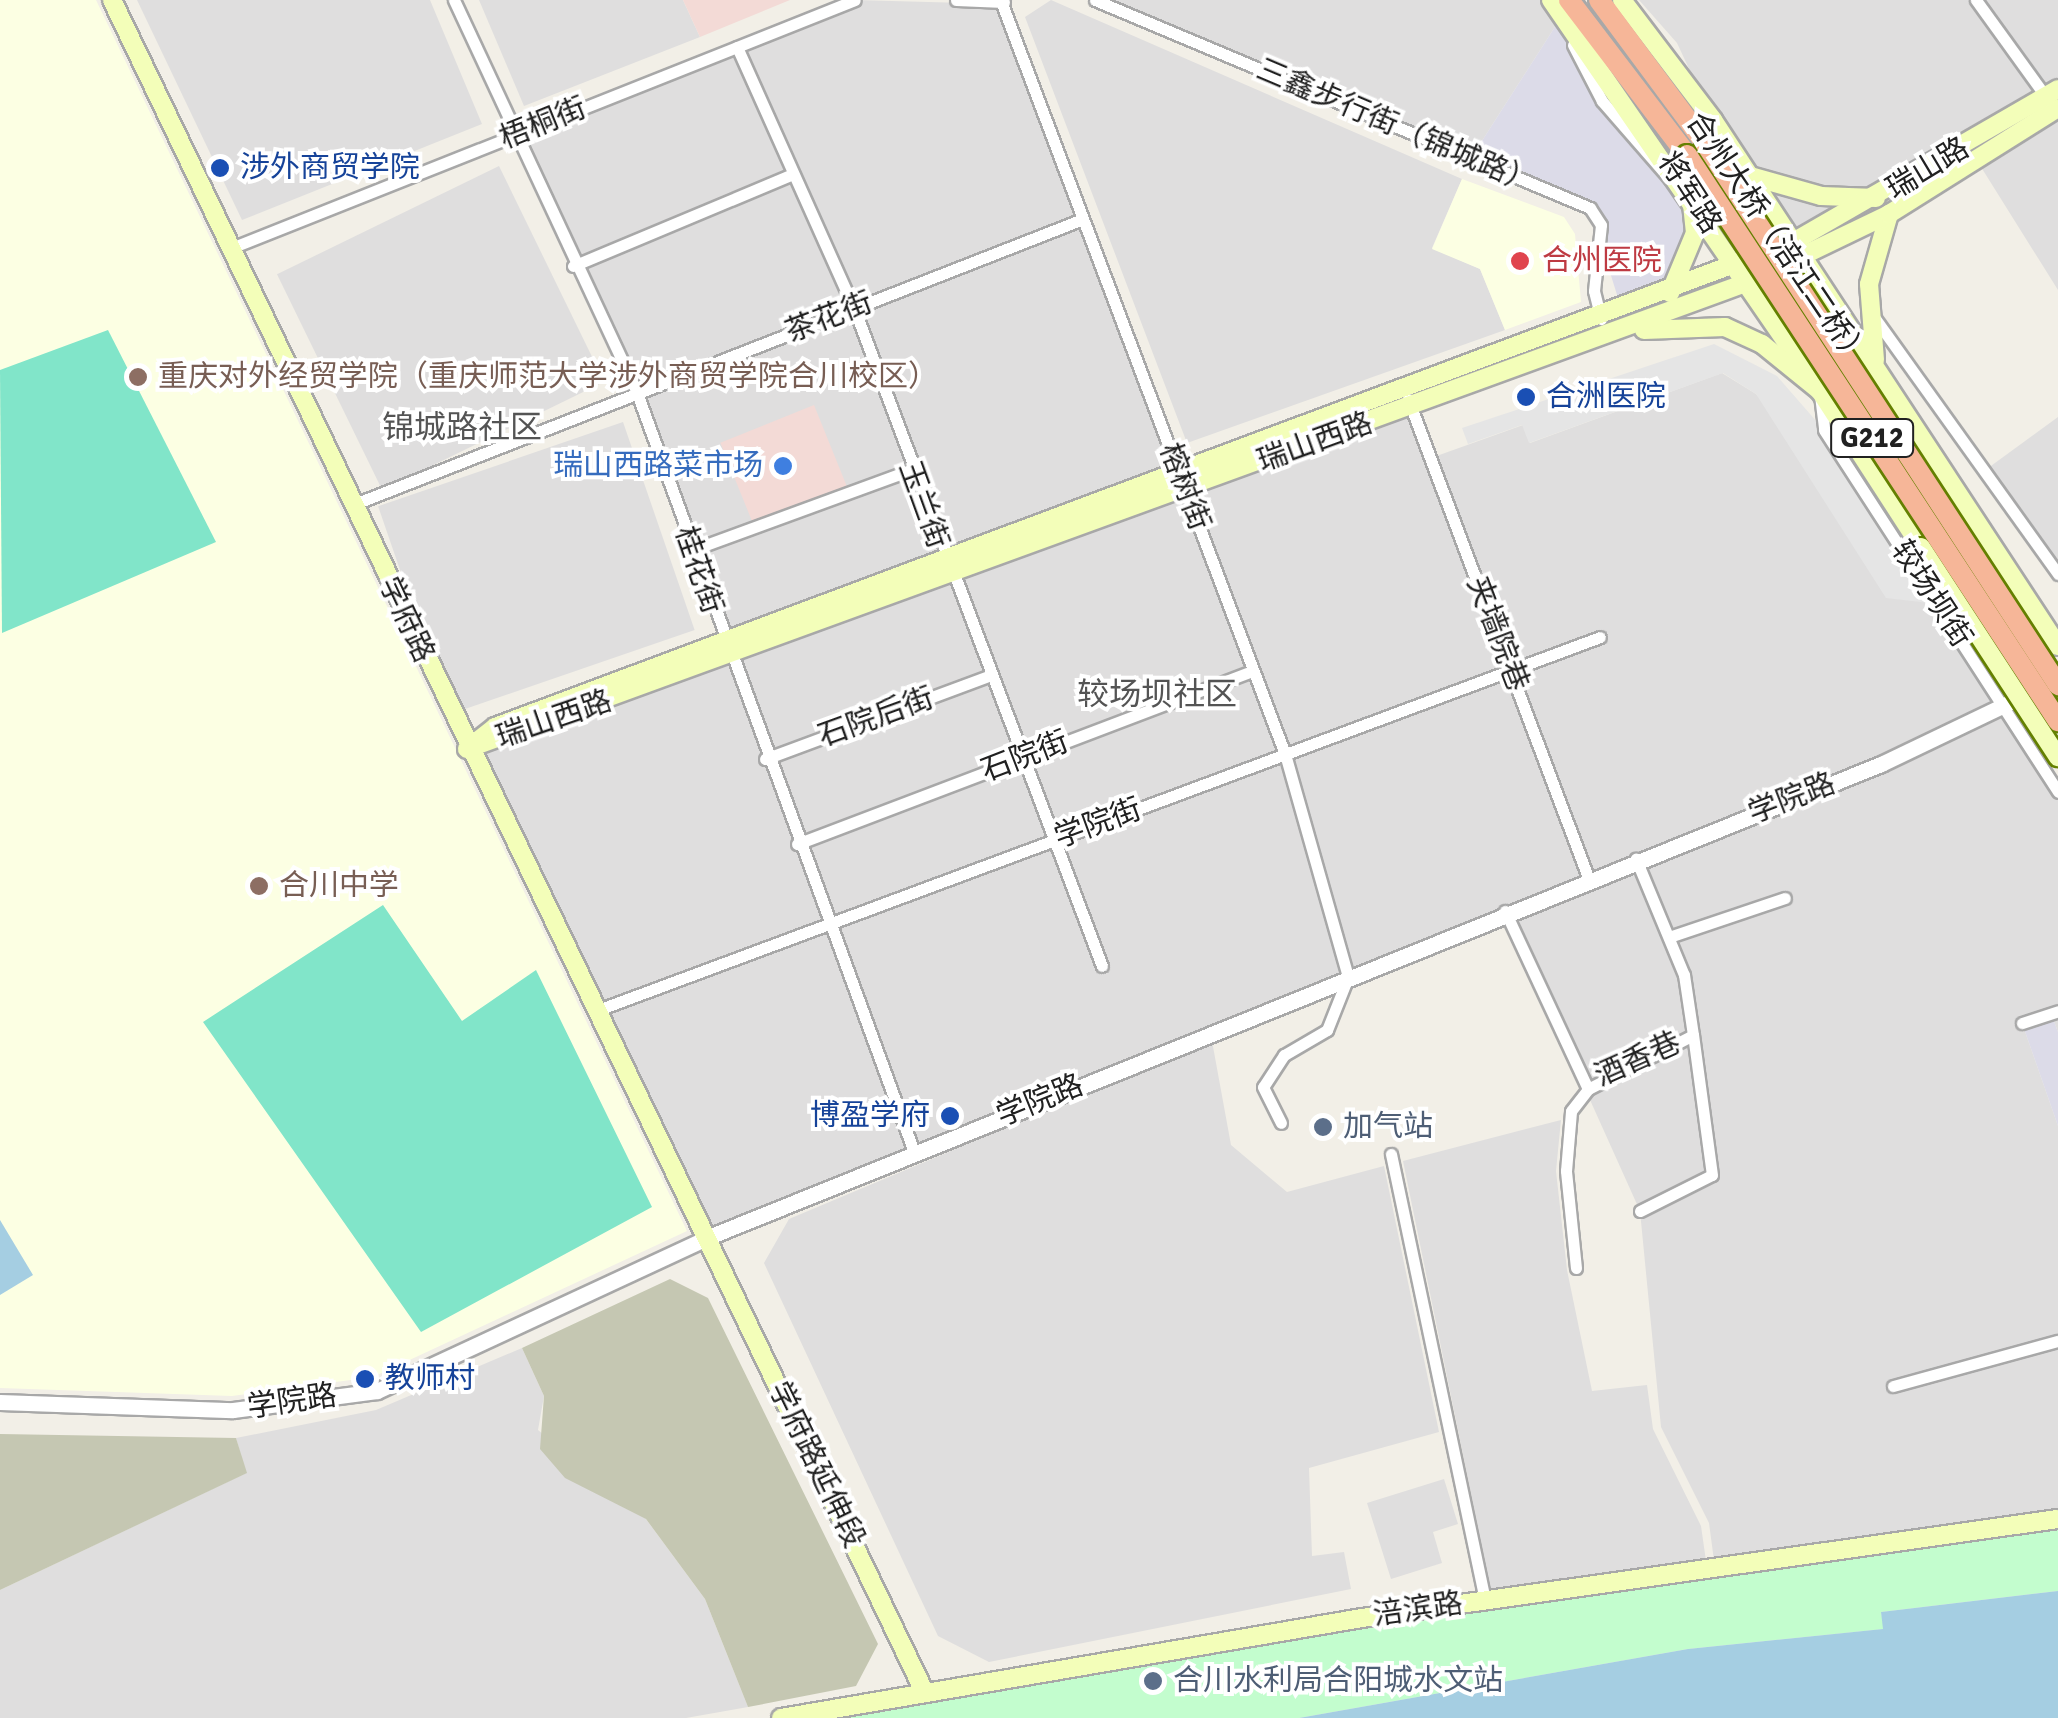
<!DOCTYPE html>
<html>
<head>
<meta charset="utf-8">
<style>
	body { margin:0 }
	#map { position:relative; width:2058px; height:1718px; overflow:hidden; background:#f2efe7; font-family:Signika,"Noto Sans SC",sans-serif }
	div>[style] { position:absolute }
	.residential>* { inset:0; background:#dfdede; transform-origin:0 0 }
	.commercial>* { inset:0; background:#f3dad6; transform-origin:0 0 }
	.education>* { inset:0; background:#fcffe3 }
	.construction>* { inset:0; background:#c5c7b2 }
	.park>* { inset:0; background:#c3fdce }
	.pitch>* { inset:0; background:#81e5c9 }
	.parking>* { inset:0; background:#e5e5e5 }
	.plaza>* { inset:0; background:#dcdbe8 }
	.water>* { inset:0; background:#a5cee2 }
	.roads { filter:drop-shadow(2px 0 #a8a8a8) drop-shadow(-2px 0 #a8a8a8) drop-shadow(0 2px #a8a8a8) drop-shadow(0 -2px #a8a8a8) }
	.minor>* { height:11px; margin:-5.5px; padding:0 5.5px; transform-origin:5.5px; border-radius:5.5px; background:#fff }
	.tertiary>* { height:15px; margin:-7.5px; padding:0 7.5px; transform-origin:7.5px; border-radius:7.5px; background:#fff }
	.secondary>* { height:18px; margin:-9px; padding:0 9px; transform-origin:9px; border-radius:9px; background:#f3feb9 }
	.trunk>* { height:20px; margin:-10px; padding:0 10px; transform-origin:10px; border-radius:10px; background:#f6b698 }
	.bridges { filter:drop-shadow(2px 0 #648000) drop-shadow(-2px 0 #648000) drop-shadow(0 2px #648000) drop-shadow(0 -2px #648000) }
	.secondary-bridge>* { height:18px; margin:-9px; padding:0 9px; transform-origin:9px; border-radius:9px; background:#f3feb9 }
	.trunk-bridge>* { height:20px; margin:-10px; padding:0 10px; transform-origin:10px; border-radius:10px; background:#f6b698 }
	.dots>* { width:28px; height:28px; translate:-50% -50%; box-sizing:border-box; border:5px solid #fff; border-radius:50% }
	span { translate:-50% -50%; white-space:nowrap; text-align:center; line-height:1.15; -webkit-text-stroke:8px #fff; paint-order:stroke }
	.shield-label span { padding:2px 8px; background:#fff; border:2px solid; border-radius:8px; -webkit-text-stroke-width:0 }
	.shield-label { font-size:28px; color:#212121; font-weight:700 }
	.street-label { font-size:30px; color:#212121 }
	.transit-label { font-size:30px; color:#164399 }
	.left { translate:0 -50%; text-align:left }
	.right { translate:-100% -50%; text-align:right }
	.health-label { font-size:30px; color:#be3a42 }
	.education-label { font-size:30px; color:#785e54 }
	.shop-label { font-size:30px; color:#366cbe }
	.service-label { font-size:30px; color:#4e5e75 }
	.neighbourhood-label { font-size:32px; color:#545454 }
</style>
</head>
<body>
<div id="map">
	<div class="residential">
		<div style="clip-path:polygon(137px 0,430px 0,482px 124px,242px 220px)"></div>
		<div style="clip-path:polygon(479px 0,683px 0,700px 37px,524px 106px)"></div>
		<div style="clip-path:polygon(855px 0,1002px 4px,1179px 474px,723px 643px,637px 393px,511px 136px)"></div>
		<div style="clip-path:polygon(1051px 0,1462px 179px,1432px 248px,1480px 269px,1505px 330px,1187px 443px,1025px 17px)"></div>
		<div style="clip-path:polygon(1095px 0,1551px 0,1560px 19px,1471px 158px)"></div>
		<div style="clip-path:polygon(1639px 0,2058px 0,2058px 89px,1793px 242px,1713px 120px,1677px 43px)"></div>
		<div style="clip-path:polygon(2058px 108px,2058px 290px,1976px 159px)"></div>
		<div style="left:499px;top:166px;width:240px;height:247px;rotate:64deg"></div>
		<div style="clip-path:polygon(1722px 373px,1756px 394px,1938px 604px,2058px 792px,2058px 1032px,2051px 1013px,2022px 1023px,2058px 1126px,2058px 1519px,1715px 1568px,1709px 1523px,1661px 1427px,1640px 1211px,1505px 911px,706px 1238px,467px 749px,1411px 408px,1431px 458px,1523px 425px,1530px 443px)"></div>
		<div style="clip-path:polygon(2058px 417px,2058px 574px,1984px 471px)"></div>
		<div style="left:623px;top:422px;width:220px;height:259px;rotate:71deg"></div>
		<div style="clip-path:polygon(1212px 1041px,1231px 1145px,1287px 1192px,1384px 1166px,1439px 1432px,1309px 1468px,1312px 1556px,1344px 1552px,1351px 1589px,989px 1662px,938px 1636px,764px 1263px,789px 1219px)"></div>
		<div style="clip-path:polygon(1561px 1120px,1556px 1171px,1567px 1270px,1592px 1391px,1647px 1385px,1653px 1429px,1701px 1526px,1706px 1561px,1491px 1592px,1403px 1161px)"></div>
		<div style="clip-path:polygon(522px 1348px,544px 1396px,538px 1430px,646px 1519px,705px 1599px,748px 1707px,686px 1718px,0 1718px,0 1590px,246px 1473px,236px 1438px,376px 1410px)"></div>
		<div style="clip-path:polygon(1444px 1479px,1458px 1524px,1433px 1532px,1442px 1563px,1391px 1579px,1367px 1503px)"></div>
	</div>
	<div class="commercial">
		<div style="clip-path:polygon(683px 0,790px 0,700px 37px)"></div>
		<div style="left:814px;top:405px;width:94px;height:101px;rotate:68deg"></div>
	</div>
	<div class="education">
		<div style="clip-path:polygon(0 0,96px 0,687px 1231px,373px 1377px,232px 1396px,0 1388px)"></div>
		<div style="clip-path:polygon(1462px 179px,1564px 217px,1575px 234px,1581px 302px,1505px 330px,1480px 269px,1432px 249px)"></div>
	</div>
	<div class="construction">
		<div style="clip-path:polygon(670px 1279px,708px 1298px,878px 1644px,856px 1686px,748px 1707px,705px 1599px,646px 1519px,565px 1478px,540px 1449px,544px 1396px,522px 1348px)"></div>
		<div style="clip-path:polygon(0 1434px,236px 1438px,247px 1473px,0 1590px)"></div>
	</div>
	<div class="park">
		<div style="clip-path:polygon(2058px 1519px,2058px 1591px,1881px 1612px,1884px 1629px,1688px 1649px,1299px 1718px,781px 1718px,1362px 1618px)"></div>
	</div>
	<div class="pitch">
		<div style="clip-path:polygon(108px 330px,216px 542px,2px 633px,0 370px)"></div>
		<div style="clip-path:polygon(383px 905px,462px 1021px,536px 970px,652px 1207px,421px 1332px,203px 1022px)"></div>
	</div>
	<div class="parking">
		<div style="clip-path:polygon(1714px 344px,1777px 376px,1824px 430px,1938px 604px,1886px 598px,1756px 394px,1723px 373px,1529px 443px,1522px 425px,1468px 444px,1462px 428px)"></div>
	</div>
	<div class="plaza">
		<div style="clip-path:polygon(1560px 19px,1602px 101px,1658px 174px,1692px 196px,1695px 233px,1670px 293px,1618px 298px,1590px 208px,1471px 158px)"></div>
		<div style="clip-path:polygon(2051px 1013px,2058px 1032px,2058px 1126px,2022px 1023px)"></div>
	</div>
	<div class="water">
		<div style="clip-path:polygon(0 1220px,33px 1275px,0 1295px)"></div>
		<div style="clip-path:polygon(2058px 1591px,2058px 1718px,1299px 1718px,1688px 1649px,1883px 1629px,1881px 1612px)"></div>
	</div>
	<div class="roads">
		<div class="minor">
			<div style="left:454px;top:0;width:434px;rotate:65deg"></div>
			<div style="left:637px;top:393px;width:808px;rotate:69.95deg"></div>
			<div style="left:956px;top:0;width:48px;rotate:2.4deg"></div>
			<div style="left:1095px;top:0;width:537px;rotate:22.79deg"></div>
			<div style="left:1590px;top:208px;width:20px;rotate:57deg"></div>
			<div style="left:1601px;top:225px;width:66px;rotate:96.1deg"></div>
			<div style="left:1594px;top:291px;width:29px;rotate:76deg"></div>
			<div style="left:1976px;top:0;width:120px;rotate:54.2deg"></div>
			<div style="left:1002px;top:4px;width:802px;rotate:69.33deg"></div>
			<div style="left:1285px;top:754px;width:232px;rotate:74.2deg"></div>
			<div style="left:1348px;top:977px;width:57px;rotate:111.6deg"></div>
			<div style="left:1327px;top:1030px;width:50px;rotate:149.8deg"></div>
			<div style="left:1284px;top:1055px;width:38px;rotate:123deg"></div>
			<div style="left:1263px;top:1087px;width:40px;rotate:63.4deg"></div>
			<div style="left:1573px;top:45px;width:63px;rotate:62.6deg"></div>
			<div style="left:1602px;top:101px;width:113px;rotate:49deg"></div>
			<div style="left:737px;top:47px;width:286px;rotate:65.9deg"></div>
			<div style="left:854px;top:308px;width:703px;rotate:69.35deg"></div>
			<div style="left:231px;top:248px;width:671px;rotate:-21.67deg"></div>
			<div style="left:573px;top:266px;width:238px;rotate:-22.7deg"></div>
			<div style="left:1874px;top:317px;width:316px;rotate:54.4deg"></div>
			<div style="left:1820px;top:395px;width:35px;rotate:83deg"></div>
			<div style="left:1824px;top:430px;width:431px;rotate:57.1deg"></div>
			<div style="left:1408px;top:399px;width:511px;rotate:69.37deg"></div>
			<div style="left:352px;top:505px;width:785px;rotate:-21.37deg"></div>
			<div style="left:692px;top:550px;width:233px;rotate:-20.1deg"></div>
			<div style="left:765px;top:759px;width:238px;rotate:-20.4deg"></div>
			<div style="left:797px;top:844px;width:488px;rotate:-20.8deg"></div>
			<div style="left:1505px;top:911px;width:196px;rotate:65deg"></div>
			<div style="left:1588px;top:1089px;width:118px;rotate:-27.2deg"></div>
			<div style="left:1693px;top:1035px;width:61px;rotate:-98.5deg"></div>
			<div style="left:1684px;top:975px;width:126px;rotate:-112.5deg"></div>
			<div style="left:1672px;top:936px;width:119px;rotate:-18.6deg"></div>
			<div style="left:595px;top:1011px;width:1072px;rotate:-20.41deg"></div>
			<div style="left:2022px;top:1023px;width:38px;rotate:-18deg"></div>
			<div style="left:1391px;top:1154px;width:457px;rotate:78.1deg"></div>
			<div style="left:1640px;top:1211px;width:80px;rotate:-26.6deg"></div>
			<div style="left:1712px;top:1175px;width:141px;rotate:-97.7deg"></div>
			<div style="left:1576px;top:1268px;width:98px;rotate:-95.9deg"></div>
			<div style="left:1566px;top:1171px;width:60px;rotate:-85.2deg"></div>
			<div style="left:1571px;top:1111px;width:28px;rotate:-52deg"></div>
			<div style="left:1893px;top:1386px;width:171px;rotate:-15.3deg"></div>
		</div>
		<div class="tertiary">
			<div style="left:0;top:1402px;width:233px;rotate:2deg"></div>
			<div style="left:233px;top:1410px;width:145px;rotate:-7.5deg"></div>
			<div style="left:377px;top:1391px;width:363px;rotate:-24.9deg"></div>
			<div style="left:706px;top:1238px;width:1267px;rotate:-21.97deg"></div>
			<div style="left:1881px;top:764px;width:162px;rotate:-25.6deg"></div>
		</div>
		<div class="secondary">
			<div style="left:112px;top:0;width:1878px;rotate:64.35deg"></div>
			<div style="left:1551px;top:0;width:475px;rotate:55.5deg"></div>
			<div style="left:1622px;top:0;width:151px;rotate:52.8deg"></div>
			<div style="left:1713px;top:120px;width:629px;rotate:56.74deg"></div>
			<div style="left:1750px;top:176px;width:74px;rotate:15.7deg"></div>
			<div style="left:1821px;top:196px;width:55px;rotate:2.1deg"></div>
			<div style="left:1670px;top:293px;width:65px;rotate:-67.4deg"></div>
			<div style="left:1695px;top:233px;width:31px;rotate:-96deg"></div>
			<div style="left:1644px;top:330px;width:81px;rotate:-2.1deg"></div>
			<div style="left:1725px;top:327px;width:41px;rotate:24.7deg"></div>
			<div style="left:1762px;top:344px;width:75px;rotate:39deg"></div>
			<div style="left:1820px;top:391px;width:186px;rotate:57.1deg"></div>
			<div style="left:1875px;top:360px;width:76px;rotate:-94.5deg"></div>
			<div style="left:1869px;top:284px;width:73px;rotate:-74.1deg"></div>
			<div style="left:472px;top:747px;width:1358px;rotate:-20.02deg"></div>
			<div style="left:1748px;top:282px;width:157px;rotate:-25.7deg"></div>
			<div style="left:1889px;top:214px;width:199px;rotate:-32.1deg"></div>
			<div style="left:467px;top:749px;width:36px;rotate:-38deg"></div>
			<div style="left:495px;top:727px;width:1386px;rotate:-20.49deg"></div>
			<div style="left:1793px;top:242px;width:306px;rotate:-30deg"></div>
			<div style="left:781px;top:1718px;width:590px;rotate:-9.77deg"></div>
			<div style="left:1362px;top:1618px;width:703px;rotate:-8.1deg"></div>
		</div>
		<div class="trunk">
			<div style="left:1569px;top:0;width:195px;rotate:52.7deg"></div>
			<div style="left:1599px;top:0;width:178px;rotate:53.5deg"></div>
		</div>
	</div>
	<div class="bridges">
		<div class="secondary-bridge">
			<div style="left:1921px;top:547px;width:251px;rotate:56.9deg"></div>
		</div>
		<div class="trunk-bridge">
			<div style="left:1705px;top:143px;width:647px;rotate:56.92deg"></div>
			<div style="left:1687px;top:155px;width:677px;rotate:56.76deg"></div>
		</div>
	</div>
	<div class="dots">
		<div style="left:220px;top:168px;background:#1a4fb4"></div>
		<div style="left:1520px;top:261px;background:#e0444e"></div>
		<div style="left:138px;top:377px;background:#8d6e63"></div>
		<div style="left:1526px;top:397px;background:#1a4fb4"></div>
		<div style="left:783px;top:466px;background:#3f7fe0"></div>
		<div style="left:259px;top:886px;background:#8d6e63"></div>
		<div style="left:950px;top:1116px;background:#1a4fb4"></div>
		<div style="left:1323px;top:1127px;background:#5c6f8a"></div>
		<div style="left:365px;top:1379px;background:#1a4fb4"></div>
		<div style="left:1153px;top:1681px;background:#5c6f8a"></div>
	</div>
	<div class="shield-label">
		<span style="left:1872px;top:438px">G212</span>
	</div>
	<div class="street-label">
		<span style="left:543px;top:124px;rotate:-22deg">梧桐街</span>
		<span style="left:1396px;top:127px;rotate:23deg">三鑫步行街（锦城路）</span>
		<span style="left:1928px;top:169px;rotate:-31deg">瑞山路</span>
		<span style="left:1689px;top:193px;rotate:57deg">将军路</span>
		<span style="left:1777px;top:240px;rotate:56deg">合州大桥（涪江二桥）</span>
		<span style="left:829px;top:318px;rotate:-21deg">茶花街</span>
		<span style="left:1315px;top:443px;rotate:-20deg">瑞山西路</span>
		<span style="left:1184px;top:487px;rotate:69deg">榕树街</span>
		<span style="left:923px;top:505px;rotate:70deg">玉兰街</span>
		<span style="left:698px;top:570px;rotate:71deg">桂花街</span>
		<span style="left:1931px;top:594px;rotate:57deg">较场坝街</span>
		<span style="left:406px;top:620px;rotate:65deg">学府路</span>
		<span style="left:1497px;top:634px;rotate:69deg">夹墙院巷</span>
		<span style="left:876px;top:718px;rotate:-20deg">石院后街</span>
		<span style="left:554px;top:720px;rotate:-19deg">瑞山西路</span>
		<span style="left:1025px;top:757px;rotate:-21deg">石院街</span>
		<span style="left:1792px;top:799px;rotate:-21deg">学院路</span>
		<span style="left:1098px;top:824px;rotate:-20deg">学院街</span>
		<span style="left:1638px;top:1060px;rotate:-24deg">酒香巷</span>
		<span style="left:1040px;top:1101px;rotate:-22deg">学院路</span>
		<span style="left:292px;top:1402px;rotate:-8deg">学院路</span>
		<span style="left:816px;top:1465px;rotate:64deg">学府路延伸段</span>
		<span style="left:1418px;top:1610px;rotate:-8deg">涪滨路</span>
	</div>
	<div class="transit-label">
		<span class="left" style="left:240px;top:168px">涉外商贸学院</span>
		<span class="left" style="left:1546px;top:397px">合洲医院</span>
		<span class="right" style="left:930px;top:1116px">博盈学府</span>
		<span class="left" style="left:385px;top:1379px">教师村</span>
	</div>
	<div class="health-label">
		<span class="left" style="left:1542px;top:261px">合州医院</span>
	</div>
	<div class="education-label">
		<span class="left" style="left:158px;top:377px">重庆对外经贸学院（重庆师范大学涉外商贸学院合川校区）</span>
		<span class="left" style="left:279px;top:886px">合川中学</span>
	</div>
	<div class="shop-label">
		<span class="right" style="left:763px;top:466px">瑞山西路菜市场</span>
	</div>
	<div class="service-label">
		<span class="left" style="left:1343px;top:1127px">加气站</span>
		<span class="left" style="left:1173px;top:1681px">合川水利局合阳城水文站</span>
	</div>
	<div class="neighbourhood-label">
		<span style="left:462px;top:428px">锦城路社区</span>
		<span style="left:1157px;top:695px">较场坝社区</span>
	</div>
</div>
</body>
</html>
